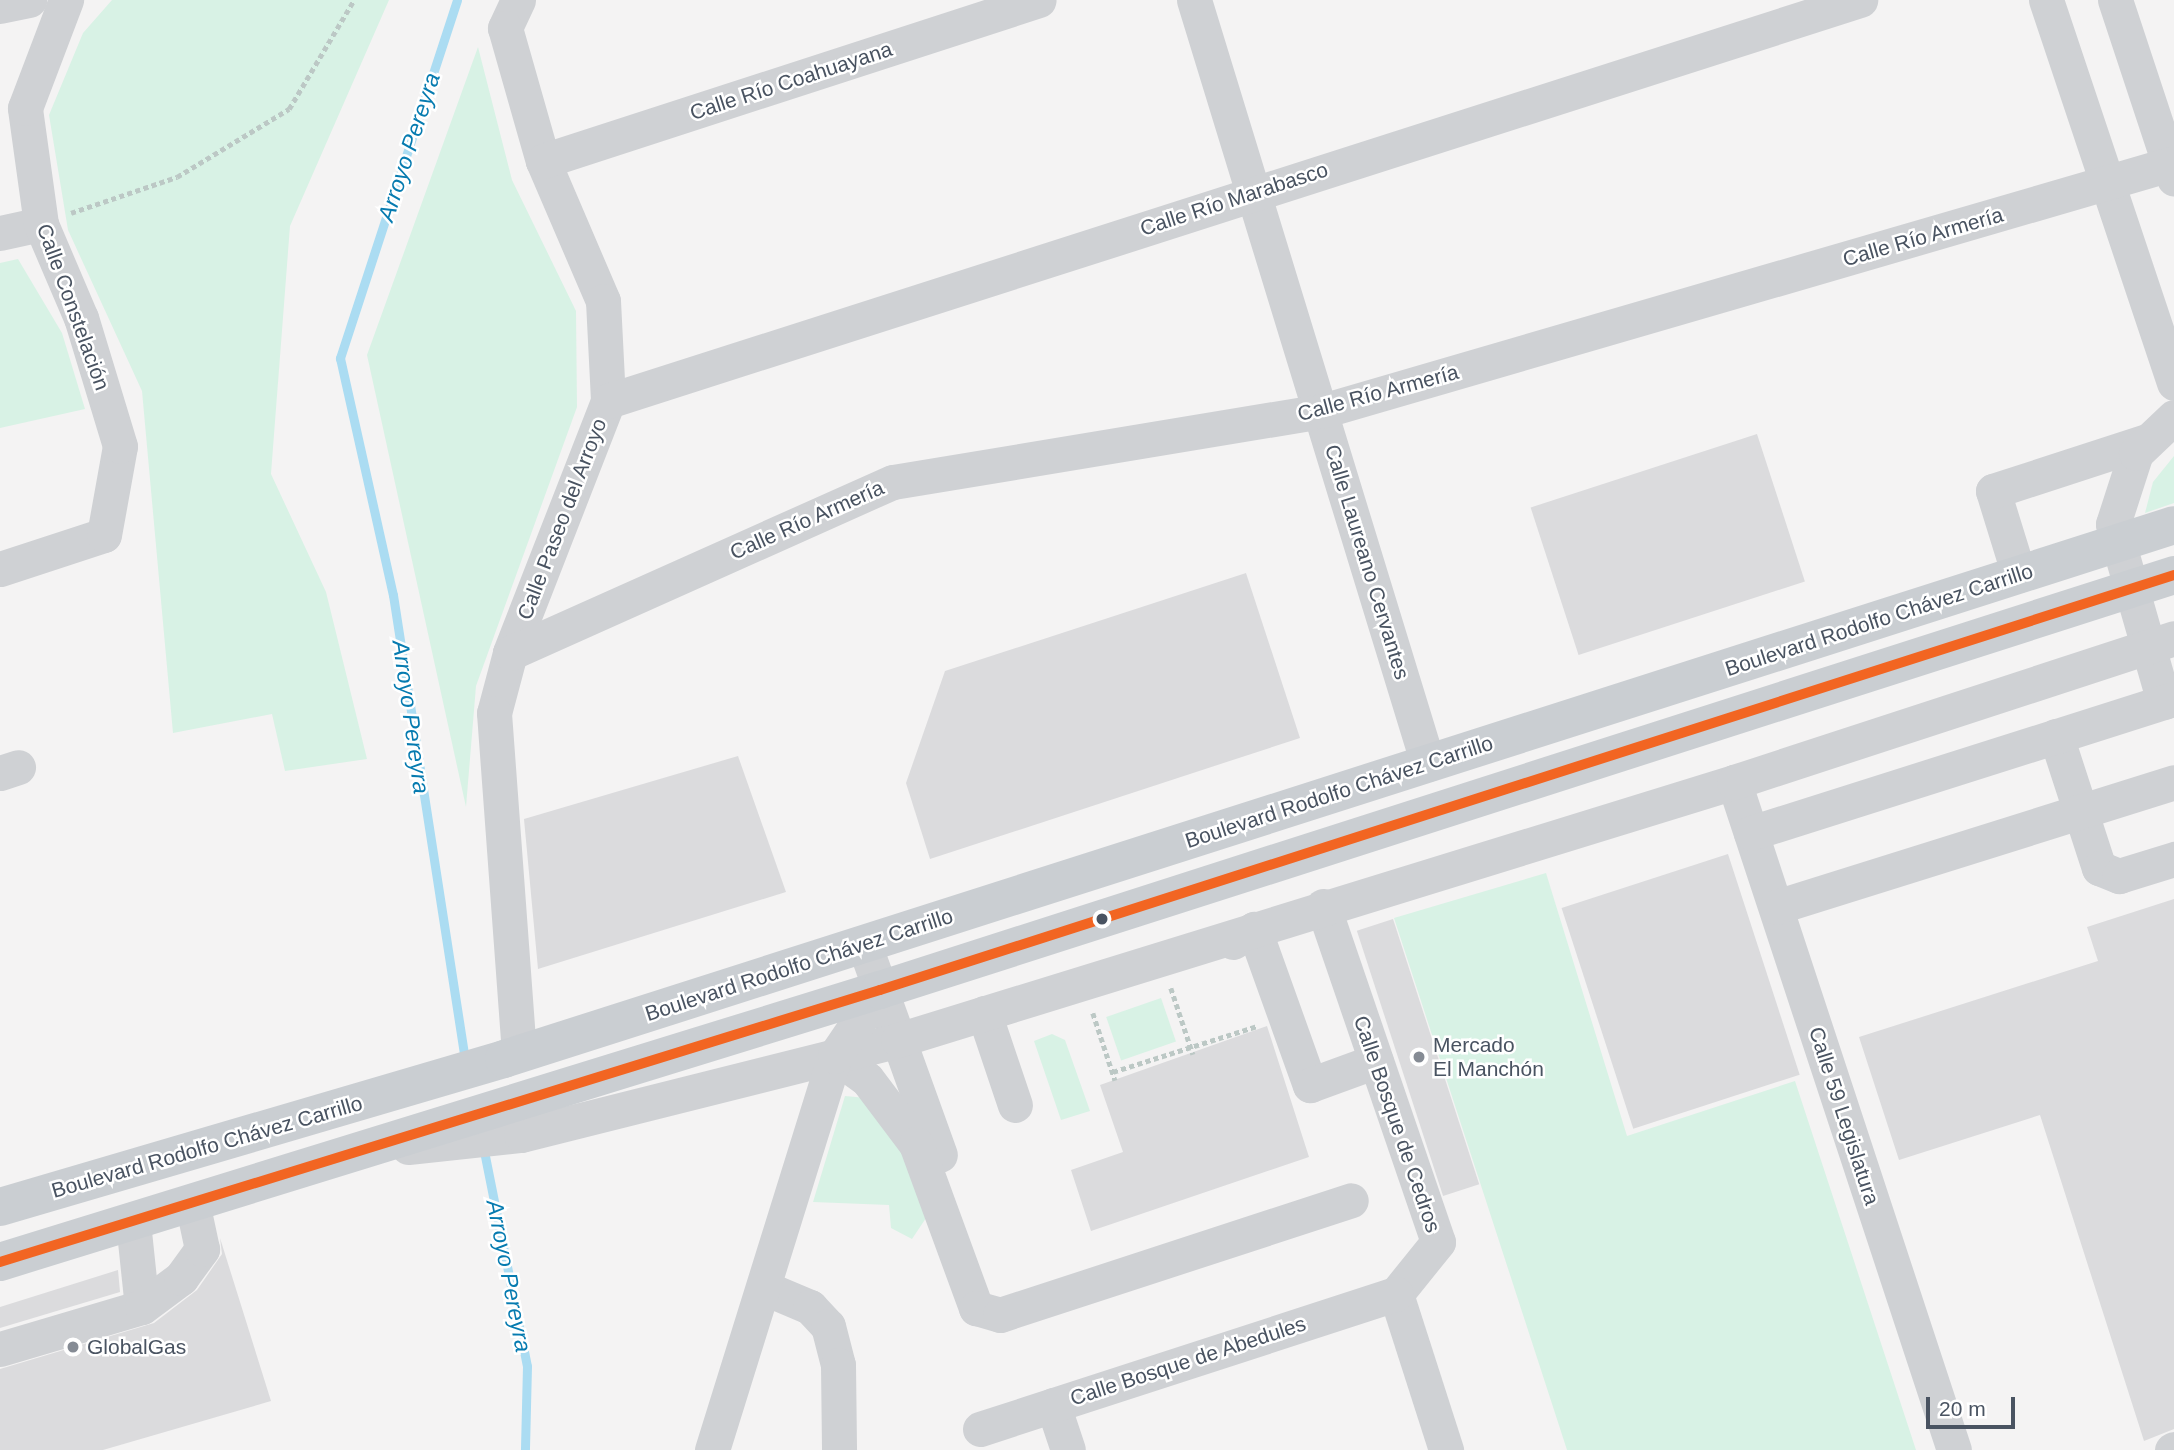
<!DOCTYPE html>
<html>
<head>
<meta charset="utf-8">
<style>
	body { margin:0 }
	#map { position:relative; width:2174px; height:1450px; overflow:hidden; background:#f4f3f3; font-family:Arial,sans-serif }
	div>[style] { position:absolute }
	.green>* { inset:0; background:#d8f2e5; transform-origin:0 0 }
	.stream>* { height:9px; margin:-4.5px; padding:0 4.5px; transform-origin:4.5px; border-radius:4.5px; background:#abdcf2 }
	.building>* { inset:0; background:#dbdbdd; transform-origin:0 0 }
	.path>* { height:4.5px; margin-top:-2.25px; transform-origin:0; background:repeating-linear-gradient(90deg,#bcc8c5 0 5px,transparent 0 8.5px) }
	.minor>* { height:35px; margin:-17.5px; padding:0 17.5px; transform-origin:17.5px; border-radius:17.5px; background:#cfd1d4 }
	.major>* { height:38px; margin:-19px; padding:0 19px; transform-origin:19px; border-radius:19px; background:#caced2 }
	.bus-1>* { height:10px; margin:-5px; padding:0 5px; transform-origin:5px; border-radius:5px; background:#f26522 }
	.dots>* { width:19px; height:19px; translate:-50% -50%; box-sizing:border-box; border:4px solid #fff; border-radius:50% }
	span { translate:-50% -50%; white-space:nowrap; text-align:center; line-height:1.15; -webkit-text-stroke:5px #fff; paint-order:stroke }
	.street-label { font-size:21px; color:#495361 }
	.poi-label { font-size:21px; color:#495361 }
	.left { translate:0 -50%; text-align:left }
	.water-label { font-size:23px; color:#067bb0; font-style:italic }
	.scale { position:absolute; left:1926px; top:1397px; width:89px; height:32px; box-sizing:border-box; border:4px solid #495361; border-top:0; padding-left:9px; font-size:21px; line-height:24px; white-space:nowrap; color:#495361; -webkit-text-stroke:5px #fff; paint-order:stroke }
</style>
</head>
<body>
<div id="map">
	<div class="green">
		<div style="clip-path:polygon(112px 0,389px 0,290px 226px,271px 474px,326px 592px,367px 759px,285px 771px,272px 714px,173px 733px,142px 391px,68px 230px,49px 115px,83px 33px)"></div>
		<div style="clip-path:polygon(478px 47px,512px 180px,576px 311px,577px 407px,476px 686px,466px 807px,367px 355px)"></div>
		<div style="clip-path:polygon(18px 259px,62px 333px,85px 409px,0 428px,0 263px)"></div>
		<div style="clip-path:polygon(2174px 456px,2174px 503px,2145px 513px,2153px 482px)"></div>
		<div style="clip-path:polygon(1546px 873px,1627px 1136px,1795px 1081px,1916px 1450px,1567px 1450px,1394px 918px)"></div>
		<div style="left:1161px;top:998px;width:46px;height:58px;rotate:71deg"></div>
		<div style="clip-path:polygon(1052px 1034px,1065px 1040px,1090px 1111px,1061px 1120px,1034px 1041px)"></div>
		<div style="clip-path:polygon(845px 1096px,867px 1098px,907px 1158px,926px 1218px,912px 1239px,891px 1228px,889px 1205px,813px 1202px)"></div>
	</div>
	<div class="stream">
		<div style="left:457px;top:0;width:377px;rotate:108.1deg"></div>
		<div style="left:340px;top:358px;width:243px;rotate:77.4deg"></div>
		<div style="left:393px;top:595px;width:471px;rotate:81.2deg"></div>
		<div style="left:483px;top:1146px;width:224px;rotate:78.7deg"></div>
		<div style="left:527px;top:1366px;width:84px;rotate:91.4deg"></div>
	</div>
	<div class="building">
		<div style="left:1757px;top:434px;width:155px;height:238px;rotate:72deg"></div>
		<div style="clip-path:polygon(1246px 573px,1300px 738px,930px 859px,906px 783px,945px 671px)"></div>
		<div style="clip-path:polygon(738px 756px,786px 892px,538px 969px,524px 819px)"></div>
		<div style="left:1728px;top:854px;width:232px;height:175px;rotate:72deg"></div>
		<div style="clip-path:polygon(2174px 899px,2174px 1429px,2144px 1441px,2040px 1115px,1899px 1160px,1859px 1037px,2098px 961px,2087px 927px)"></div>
		<div style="left:1393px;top:919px;width:279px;height:38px;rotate:72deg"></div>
		<div style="clip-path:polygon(1267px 1026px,1309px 1157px,1091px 1231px,1071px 1170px,1123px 1152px,1100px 1085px)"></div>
		<div style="clip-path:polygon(220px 1238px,271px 1401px,103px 1450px,0 1450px,0 1369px,154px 1323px,197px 1290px,222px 1254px)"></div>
		<div style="clip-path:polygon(118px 1270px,120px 1292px,0 1328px,0 1307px)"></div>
	</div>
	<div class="path">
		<div style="left:71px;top:213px;width:112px;rotate:-18.8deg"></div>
		<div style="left:177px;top:177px;width:131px;rotate:-31.3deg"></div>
		<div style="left:289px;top:109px;width:127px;rotate:-59.2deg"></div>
		<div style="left:1171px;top:988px;width:70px;rotate:71.6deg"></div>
		<div style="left:1093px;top:1013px;width:71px;rotate:71.8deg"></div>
		<div style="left:1113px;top:1072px;width:151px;rotate:-17.7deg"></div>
	</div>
	<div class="minor">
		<div style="left:518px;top:0;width:31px;rotate:115deg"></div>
		<div style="left:505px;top:28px;width:138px;rotate:74.1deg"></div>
		<div style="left:543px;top:161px;width:152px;rotate:66.8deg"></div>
		<div style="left:603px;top:301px;width:100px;rotate:87.1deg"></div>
		<div style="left:608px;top:401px;width:270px;rotate:111.3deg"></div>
		<div style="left:510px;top:653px;width:62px;rotate:104.9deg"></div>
		<div style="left:494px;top:713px;width:342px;rotate:85.8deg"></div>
		<div style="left:1194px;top:0;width:799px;rotate:72.97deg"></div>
		<div style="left:2046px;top:0;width:404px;rotate:71.5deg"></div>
		<div style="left:2115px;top:0;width:188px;rotate:71.7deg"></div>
		<div style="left:0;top:6px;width:30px;rotate:-12deg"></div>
		<div style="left:543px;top:161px;width:521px;rotate:-17.98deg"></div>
		<div style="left:0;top:233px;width:42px;rotate:-12.4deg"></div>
		<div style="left:608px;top:401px;width:1315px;rotate:-17.76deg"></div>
		<div style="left:0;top:569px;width:109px;rotate:-18.1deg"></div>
		<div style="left:104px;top:535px;width:90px;rotate:-79.8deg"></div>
		<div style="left:120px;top:446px;width:134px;rotate:-106.9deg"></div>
		<div style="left:81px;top:318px;width:102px;rotate:-113.1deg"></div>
		<div style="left:41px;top:224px;width:117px;rotate:-97.9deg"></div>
		<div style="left:25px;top:108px;width:116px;rotate:-69.2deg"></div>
		<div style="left:2019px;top:575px;width:88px;rotate:-107.2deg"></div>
		<div style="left:1993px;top:491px;width:162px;rotate:-18deg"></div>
		<div style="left:510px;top:653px;width:419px;rotate:-24.1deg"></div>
		<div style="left:893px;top:482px;width:435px;rotate:-9.4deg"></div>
		<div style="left:1322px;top:411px;width:887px;rotate:-16.23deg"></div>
		<div style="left:2164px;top:702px;width:185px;rotate:-106deg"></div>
		<div style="left:2113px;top:524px;width:75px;rotate:-72.1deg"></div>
		<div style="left:2136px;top:453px;width:52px;rotate:-43.5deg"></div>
		<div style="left:2056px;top:736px;width:139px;rotate:72deg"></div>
		<div style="left:2099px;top:868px;width:22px;rotate:22deg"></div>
		<div style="left:2119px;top:876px;width:58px;rotate:-17.2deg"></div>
		<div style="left:0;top:773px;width:19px;rotate:-18deg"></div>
		<div style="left:1734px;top:782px;width:703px;rotate:71.77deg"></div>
		<div style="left:1751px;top:833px;width:444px;rotate:-17.6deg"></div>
		<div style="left:1323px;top:906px;width:355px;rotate:71.1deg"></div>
		<div style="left:1438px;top:1242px;width:67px;rotate:128.9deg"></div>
		<div style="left:1396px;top:1294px;width:164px;rotate:72.2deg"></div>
		<div style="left:1776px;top:907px;width:417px;rotate:-17.4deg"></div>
		<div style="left:1233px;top:942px;width:25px;rotate:-32deg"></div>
		<div style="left:1254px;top:929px;width:166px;rotate:70.3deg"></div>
		<div style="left:1310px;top:1085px;width:70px;rotate:-20deg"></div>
		<div style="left:864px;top:944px;width:224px;rotate:70.2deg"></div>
		<div style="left:984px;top:1013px;width:97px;rotate:71.4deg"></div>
		<div style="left:835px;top:1056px;width:39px;rotate:36deg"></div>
		<div style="left:867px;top:1079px;width:81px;rotate:53deg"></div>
		<div style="left:916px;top:1144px;width:175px;rotate:69.9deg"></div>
		<div style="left:976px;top:1308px;width:25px;rotate:16deg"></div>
		<div style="left:1000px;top:1315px;width:369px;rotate:-18.1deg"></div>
		<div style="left:408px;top:1147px;width:114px;rotate:-6.1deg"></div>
		<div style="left:521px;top:1135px;width:389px;rotate:-14.1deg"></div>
		<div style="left:898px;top:1040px;width:875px;rotate:-17.15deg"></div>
		<div style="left:1734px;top:782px;width:463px;rotate:-18.1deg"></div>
		<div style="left:133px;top:1222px;width:85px;rotate:84deg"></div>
		<div style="left:765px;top:1288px;width:49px;rotate:22.9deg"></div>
		<div style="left:810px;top:1307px;width:26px;rotate:47deg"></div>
		<div style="left:828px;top:1326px;width:40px;rotate:75.6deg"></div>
		<div style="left:838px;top:1365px;width:85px;rotate:89.3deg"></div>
		<div style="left:0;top:1349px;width:148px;rotate:-16.5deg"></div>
		<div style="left:142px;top:1307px;width:49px;rotate:-36.6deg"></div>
		<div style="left:181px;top:1278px;width:36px;rotate:-54deg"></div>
		<div style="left:202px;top:1249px;width:48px;rotate:-102deg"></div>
		<div style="left:1053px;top:1405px;width:47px;rotate:71.6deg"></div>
		<div style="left:980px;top:1429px;width:437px;rotate:-18deg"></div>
		<div style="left:712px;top:1450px;width:413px;rotate:-72.7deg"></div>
		<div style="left:835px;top:1056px;width:80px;rotate:-55.7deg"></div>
		<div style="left:2172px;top:1450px;width:2px;rotate:-27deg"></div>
	</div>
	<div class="major">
		<div style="left:0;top:1207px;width:525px;rotate:-16.36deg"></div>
		<div style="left:504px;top:1059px;width:1753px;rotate:-17.73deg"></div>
		<div style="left:0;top:1262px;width:921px;rotate:-17.18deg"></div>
		<div style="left:880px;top:990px;width:1359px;rotate:-17.78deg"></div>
	</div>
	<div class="bus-1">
		<div style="left:0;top:1262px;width:921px;rotate:-17.18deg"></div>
		<div style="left:880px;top:990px;width:1359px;rotate:-17.78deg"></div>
	</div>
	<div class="dots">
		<div style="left:1102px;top:919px;background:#495361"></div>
		<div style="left:1419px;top:1057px;background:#858b94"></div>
		<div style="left:73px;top:1347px;background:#858b94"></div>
	</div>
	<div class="street-label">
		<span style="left:791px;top:81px;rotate:-18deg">Calle Río Coahuayana</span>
		<span style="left:1234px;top:199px;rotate:-18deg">Calle Río Marabasco</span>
		<span style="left:1923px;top:237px;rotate:-16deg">Calle Río Armería</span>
		<span style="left:73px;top:307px;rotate:70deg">Calle Constelación</span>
		<span style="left:1378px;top:393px;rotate:-15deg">Calle Río Armería</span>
		<span style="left:562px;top:519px;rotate:-69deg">Calle Paseo del Arroyo</span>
		<span style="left:807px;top:520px;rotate:-24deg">Calle Río Armería</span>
		<span style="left:1367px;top:562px;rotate:73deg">Calle Laureano Cervantes</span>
		<span style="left:1879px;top:620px;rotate:-18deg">Boulevard Rodolfo Chávez Carrillo</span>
		<span style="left:1339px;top:792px;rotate:-18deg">Boulevard Rodolfo Chávez Carrillo</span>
		<span style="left:799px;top:965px;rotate:-18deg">Boulevard Rodolfo Chávez Carrillo</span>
		<span style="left:1844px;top:1116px;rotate:72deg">Calle 59 Legislatura</span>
		<span style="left:1397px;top:1124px;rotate:71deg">Calle Bosque de Cedros</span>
		<span style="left:207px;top:1147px;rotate:-16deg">Boulevard Rodolfo Chávez Carrillo</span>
		<span style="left:1188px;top:1361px;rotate:-18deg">Calle Bosque de Abedules</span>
	</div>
	<div class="poi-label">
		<span class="left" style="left:1433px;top:1057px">Mercado<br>El Manchón</span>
		<span class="left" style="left:87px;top:1347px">GlobalGas</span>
	</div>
	<div class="water-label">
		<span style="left:409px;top:147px;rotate:-72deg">Arroyo Pereyra</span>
		<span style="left:411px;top:717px;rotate:82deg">Arroyo Pereyra</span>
		<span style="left:509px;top:1276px;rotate:79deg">Arroyo Pereyra</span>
	</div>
	<div class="scale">20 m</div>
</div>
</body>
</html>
